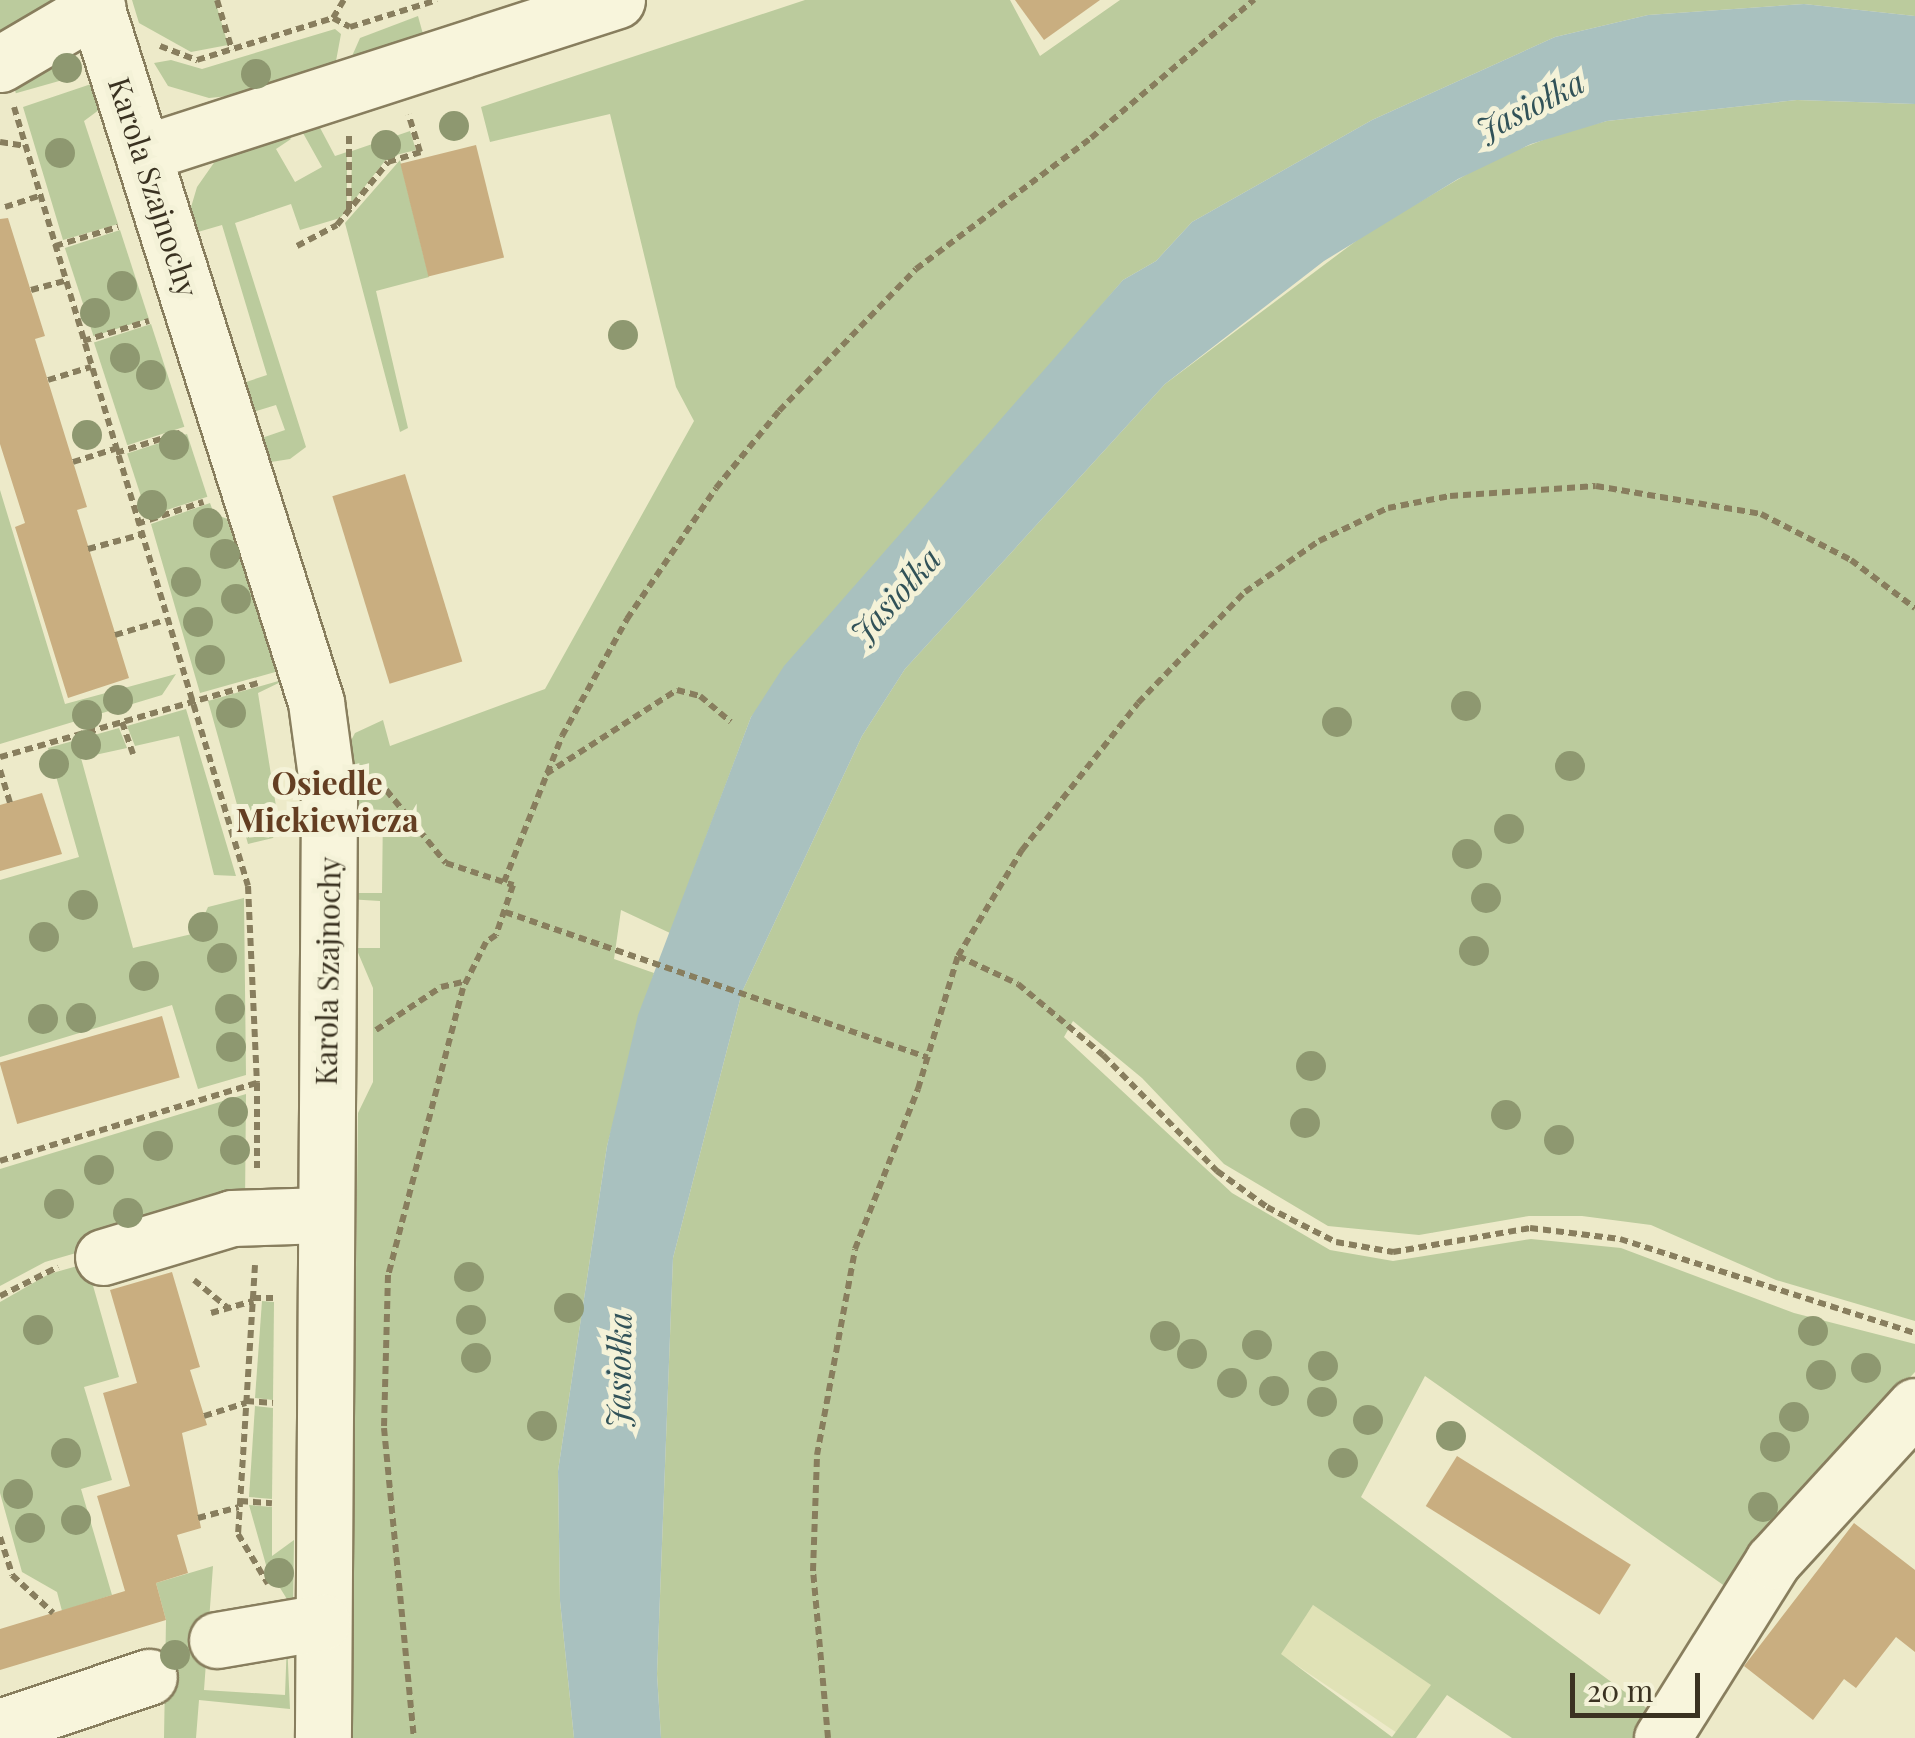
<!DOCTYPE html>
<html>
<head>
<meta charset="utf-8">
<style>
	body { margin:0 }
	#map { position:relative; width:1915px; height:1738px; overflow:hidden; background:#edeac9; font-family:"Playfair Display",serif }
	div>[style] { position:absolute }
	.farmland>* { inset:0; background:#e0e2b6; transform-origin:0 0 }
	.green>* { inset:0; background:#bbcb9d; transform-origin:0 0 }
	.water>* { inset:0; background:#a9c1bf }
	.building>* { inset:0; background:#c9ae80; transform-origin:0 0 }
	.path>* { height:6px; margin-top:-3px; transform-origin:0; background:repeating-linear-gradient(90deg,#887e5e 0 8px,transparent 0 13px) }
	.roads { filter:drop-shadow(2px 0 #887e5e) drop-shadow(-2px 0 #887e5e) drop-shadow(0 2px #887e5e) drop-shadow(0 -2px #887e5e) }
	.minor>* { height:55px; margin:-27.5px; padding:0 27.5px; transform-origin:27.5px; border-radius:27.5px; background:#f8f5dc }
	.trees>* { width:30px; height:30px; margin:-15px; border-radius:50%; background:#8e9870 }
	span { translate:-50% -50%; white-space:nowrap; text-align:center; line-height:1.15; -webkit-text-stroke:10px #f4f2d8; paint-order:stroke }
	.street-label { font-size:30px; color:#3a3221 }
	.water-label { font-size:32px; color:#315258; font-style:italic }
	.neighbourhood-label { font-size:32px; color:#643e22; font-weight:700 }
	.scale { position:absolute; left:1570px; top:1673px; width:130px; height:45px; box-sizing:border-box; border:5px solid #3a3221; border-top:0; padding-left:12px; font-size:30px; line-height:35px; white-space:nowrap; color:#3a3221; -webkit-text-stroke:8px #f4f2d8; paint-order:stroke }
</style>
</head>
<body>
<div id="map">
	<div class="farmland">
		<div style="left:1313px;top:1605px;width:143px;height:59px;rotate:34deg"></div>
	</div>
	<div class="green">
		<div style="clip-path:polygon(0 0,60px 0,0 43px)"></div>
		<div style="clip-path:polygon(132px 0,215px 0,228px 45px,191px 52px,139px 23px)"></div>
		<div style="clip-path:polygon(805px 0,1010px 0,1040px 56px,1120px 0,1915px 0,1915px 16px,1804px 4px,1648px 15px,1555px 37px,1372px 120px,1192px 222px,1156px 261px,1123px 280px,751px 717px,670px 933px,621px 910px,614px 959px,654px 973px,607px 1146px,558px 1471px,560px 1601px,574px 1738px,350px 1738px,358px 1113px,373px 1082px,373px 988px,356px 948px,380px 948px,380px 901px,347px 899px,347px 893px,382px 893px,383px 810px,348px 808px,345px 752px,355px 733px,383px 720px,390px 746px,545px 689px,694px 421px,676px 387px,610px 114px,490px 142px,481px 107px)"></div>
		<div style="clip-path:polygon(418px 16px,426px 45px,349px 63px,360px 38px)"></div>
		<div style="clip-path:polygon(335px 29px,341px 34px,336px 61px,229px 96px,209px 98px,168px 86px,154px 63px,171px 60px,202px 69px)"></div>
		<div style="left:61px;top:44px;width:35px;height:57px;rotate:74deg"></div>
		<div style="clip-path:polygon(100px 81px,107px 104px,84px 121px,118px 224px,63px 240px,23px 107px)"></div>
		<div style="clip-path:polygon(evenodd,1797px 100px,1915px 104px,1915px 1321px,1776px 1280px,1651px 1225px,1582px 1216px,1529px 1216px,1419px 1235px,1328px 1226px,1224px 1164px,1142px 1078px,1073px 1021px,1064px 1037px,1232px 1193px,1330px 1250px,1393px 1261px,1531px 1239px,1621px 1248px,1794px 1313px,1915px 1344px,1915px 1372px,1769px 1525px,1729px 1589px,1425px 1376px,1361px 1497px,1652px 1712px,1637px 1738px,1512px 1738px,1447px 1695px,1416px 1738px,661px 1738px,657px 1674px,673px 1258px,742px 992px,862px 736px,905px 669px,1165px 384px,1368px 232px,1493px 159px,1564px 132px,1607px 121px,1797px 100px,1313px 1605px,1431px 1685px,1392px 1737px,1281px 1654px,1313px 1605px)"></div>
		<div style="clip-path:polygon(318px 124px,335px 156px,347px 152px,347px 210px,340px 218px,300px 230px,291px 204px,235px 223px,306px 447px,290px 459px,271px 462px,262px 459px,256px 440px,285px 430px,276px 405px,247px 414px,237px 385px,267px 375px,222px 225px,191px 234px,189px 214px,197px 187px,218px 157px,287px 134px,291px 139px,276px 149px,295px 182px,322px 167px,303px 133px)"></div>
		<div style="clip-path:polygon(410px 131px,416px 150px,388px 157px,351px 204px,352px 151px)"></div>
		<div style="clip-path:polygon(400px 160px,429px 277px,376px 291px,408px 428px,400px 432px,345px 223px)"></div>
		<div style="left:120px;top:230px;width:93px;height:58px;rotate:72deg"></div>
		<div style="left:151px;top:324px;width:108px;height:60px;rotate:72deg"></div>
		<div style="left:187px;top:434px;width:66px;height:63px;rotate:72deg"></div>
		<div style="clip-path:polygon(0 490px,65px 704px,176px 674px,162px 695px,0 744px)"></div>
		<div style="clip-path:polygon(210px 503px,214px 514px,244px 525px,286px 669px,200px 693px,151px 524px)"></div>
		<div style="clip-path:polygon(289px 678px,258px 693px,279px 825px,273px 838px,248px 844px,208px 701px)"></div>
		<div style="clip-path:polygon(186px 709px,236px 876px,214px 875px,179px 736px,135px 746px,127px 726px)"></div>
		<div style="clip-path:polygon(119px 728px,127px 748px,81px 758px,133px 948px,196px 933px,208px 907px,244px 898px,246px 1075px,198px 1089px,172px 1005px,0 1057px,0 880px,79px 857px,48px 748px)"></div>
		<div style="clip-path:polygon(246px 1094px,245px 1204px,45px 1262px,0 1286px,0 1169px)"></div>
		<div style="clip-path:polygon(95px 1261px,90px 1275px,119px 1377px,84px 1387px,112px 1480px,81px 1489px,112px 1595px,62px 1611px,57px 1592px,22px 1572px,0 1493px,0 1302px,49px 1274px)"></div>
		<div style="clip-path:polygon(262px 1301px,274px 1302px,273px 1400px,255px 1398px)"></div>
		<div style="clip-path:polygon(255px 1406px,273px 1408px,272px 1499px,249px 1497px)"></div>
		<div style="clip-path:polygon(249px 1505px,272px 1507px,272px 1556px,294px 1540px,293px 1609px,266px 1565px)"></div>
		<div style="clip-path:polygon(213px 1566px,204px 1690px,285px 1695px,287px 1641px,290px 1709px,199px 1700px,196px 1738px,164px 1738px,166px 1620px,156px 1583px)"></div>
	</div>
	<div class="water">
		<div style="clip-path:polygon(1804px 4px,1915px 16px,1915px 104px,1797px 100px,1607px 121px,1531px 144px,1458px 179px,1324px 261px,1165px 384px,905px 669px,862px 736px,742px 992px,673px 1258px,657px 1674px,661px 1738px,574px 1738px,560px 1601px,558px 1471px,607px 1146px,638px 1015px,751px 717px,784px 666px,1123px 280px,1156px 261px,1192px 222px,1372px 120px,1555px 37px,1648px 15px)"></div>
	</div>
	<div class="building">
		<div style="clip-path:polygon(1015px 0,1100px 0,1044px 40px)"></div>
		<div style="left:476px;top:145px;width:116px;height:78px;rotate:76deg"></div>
		<div style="clip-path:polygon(8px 218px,45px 336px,35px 339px,87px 507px,77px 510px,129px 678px,68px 698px,15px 527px,25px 523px,0 444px,0 219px)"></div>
		<div style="left:405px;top:474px;width:196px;height:76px;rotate:73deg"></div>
		<div style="clip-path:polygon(42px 793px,62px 854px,0 871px,0 805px)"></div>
		<div style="left:162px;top:1016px;width:64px;height:169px;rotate:74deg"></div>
		<div style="clip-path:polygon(172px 1272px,200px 1367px,190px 1370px,207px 1425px,182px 1433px,201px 1528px,177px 1535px,188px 1573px,156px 1583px,166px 1620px,0 1670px,0 1629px,125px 1591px,97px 1496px,130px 1486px,103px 1393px,137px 1383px,110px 1290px)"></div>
		<div style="left:1457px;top:1456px;width:205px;height:59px;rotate:32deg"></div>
		<div style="clip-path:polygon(1854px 1523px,1915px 1570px,1915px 1652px,1896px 1637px,1856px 1688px,1844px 1679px,1813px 1720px,1744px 1666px)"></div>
	</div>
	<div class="path">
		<div style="left:217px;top:0;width:52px;rotate:73.3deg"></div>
		<div style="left:333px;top:18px;width:19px;rotate:28deg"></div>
		<div style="left:350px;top:27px;width:91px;rotate:-17.2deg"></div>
		<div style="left:160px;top:46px;width:40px;rotate:21deg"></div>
		<div style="left:197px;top:60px;width:142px;rotate:-17.2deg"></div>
		<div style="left:333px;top:18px;width:21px;rotate:-59deg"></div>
		<div style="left:14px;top:107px;width:813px;rotate:73.28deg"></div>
		<div style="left:248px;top:886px;width:197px;rotate:87.4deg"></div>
		<div style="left:0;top:142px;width:26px;rotate:9deg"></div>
		<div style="left:5px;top:207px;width:38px;rotate:-18deg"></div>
		<div style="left:349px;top:209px;width:73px;rotate:-90deg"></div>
		<div style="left:55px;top:246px;width:66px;rotate:-16.8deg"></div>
		<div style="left:297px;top:246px;width:45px;rotate:-27.7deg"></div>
		<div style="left:337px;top:225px;width:81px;rotate:-51deg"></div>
		<div style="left:388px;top:162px;width:34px;rotate:-17deg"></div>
		<div style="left:420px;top:152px;width:39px;rotate:-107deg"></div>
		<div style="left:31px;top:290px;width:35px;rotate:-15deg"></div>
		<div style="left:83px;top:341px;width:69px;rotate:-16.9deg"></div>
		<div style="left:48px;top:380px;width:45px;rotate:-16.8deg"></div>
		<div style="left:116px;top:453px;width:67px;rotate:-17.4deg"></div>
		<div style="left:73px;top:462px;width:44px;rotate:-17.2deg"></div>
		<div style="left:137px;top:524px;width:70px;rotate:-18.4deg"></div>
		<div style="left:88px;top:549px;width:54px;rotate:-15.1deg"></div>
		<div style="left:115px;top:635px;width:52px;rotate:-16.7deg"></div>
		<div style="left:122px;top:722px;width:34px;rotate:71deg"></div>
		<div style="left:0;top:757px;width:268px;rotate:-16deg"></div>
		<div style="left:0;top:770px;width:34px;rotate:73deg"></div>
		<div style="left:546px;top:774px;width:156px;rotate:-32.7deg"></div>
		<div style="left:677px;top:690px;width:24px;rotate:15deg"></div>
		<div style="left:700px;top:696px;width:40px;rotate:40deg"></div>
		<div style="left:378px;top:780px;width:107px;rotate:50.7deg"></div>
		<div style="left:446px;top:863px;width:71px;rotate:18.2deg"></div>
		<div style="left:513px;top:885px;width:53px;rotate:108.8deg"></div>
		<div style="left:496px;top:935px;width:12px;rotate:145deg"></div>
		<div style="left:486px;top:942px;width:51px;rotate:116.6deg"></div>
		<div style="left:463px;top:988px;width:297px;rotate:104.6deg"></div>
		<div style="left:388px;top:1275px;width:153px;rotate:91.5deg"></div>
		<div style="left:384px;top:1428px;width:311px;rotate:84.5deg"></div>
		<div style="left:504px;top:882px;width:157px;rotate:-68.3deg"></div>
		<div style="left:562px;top:736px;width:134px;rotate:-60.9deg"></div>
		<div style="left:627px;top:619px;width:158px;rotate:-55.8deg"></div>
		<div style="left:716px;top:488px;width:99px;rotate:-50.7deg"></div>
		<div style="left:779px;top:411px;width:197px;rotate:-46deg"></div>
		<div style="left:916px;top:269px;width:219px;rotate:-36.8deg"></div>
		<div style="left:1091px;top:138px;width:214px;rotate:-40.3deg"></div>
		<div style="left:505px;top:912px;width:447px;rotate:19deg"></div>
		<div style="left:958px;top:956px;width:66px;rotate:25deg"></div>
		<div style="left:1018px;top:984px;width:111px;rotate:39.9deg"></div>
		<div style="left:1103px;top:1055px;width:163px;rotate:45.5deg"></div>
		<div style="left:1217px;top:1171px;width:62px;rotate:35.8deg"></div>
		<div style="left:1267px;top:1207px;width:77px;rotate:26.9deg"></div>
		<div style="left:1336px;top:1242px;width:58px;rotate:10deg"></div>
		<div style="left:1393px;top:1252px;width:139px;rotate:-9.9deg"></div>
		<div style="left:1530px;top:1228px;width:91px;rotate:7deg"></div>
		<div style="left:1620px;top:1239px;width:310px;rotate:17.7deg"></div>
		<div style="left:376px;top:1030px;width:78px;rotate:-33.5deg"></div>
		<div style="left:441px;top:987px;width:26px;rotate:-13deg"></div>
		<div style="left:0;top:1161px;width:269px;rotate:-16.9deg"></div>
		<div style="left:257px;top:1083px;width:85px;rotate:90deg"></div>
		<div style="left:255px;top:1265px;width:270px;rotate:93.6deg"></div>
		<div style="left:238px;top:1534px;width:58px;rotate:59deg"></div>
		<div style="left:194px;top:1280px;width:44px;rotate:39.5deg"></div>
		<div style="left:0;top:1296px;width:65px;rotate:-26.6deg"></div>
		<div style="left:253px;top:1298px;width:20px"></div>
		<div style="left:211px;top:1313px;width:44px;rotate:-15.9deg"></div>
		<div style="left:246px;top:1401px;width:27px;rotate:4deg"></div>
		<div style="left:204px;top:1416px;width:44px;rotate:-17.2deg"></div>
		<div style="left:240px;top:1501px;width:32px;rotate:4deg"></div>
		<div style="left:198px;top:1518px;width:42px;rotate:-15deg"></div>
		<div style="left:0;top:1537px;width:40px;rotate:72deg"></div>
		<div style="left:12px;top:1575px;width:56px;rotate:42.8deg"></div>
		<div style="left:828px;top:1738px;width:168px;rotate:-95.1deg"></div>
		<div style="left:813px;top:1571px;width:116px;rotate:-88deg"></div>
		<div style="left:817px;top:1455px;width:209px;rotate:-79.5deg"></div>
		<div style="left:855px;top:1249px;width:172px;rotate:-68.5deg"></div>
		<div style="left:918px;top:1089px;width:139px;rotate:-73.3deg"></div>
		<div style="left:958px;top:956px;width:124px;rotate:-58.9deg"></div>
		<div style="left:1022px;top:850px;width:187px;rotate:-51.7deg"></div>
		<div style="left:1138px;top:703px;width:154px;rotate:-46.1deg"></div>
		<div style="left:1245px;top:592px;width:90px;rotate:-34.6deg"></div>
		<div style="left:1319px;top:541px;width:76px;rotate:-25.6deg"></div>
		<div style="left:1388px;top:508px;width:63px;rotate:-11deg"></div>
		<div style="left:1450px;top:496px;width:146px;rotate:-3.9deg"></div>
		<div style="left:1596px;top:486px;width:167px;rotate:9.6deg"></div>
		<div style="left:1761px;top:514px;width:101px;rotate:27.1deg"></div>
		<div style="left:1851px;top:560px;width:80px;rotate:36.9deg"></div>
	</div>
	<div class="roads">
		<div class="minor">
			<div style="left:94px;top:0;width:736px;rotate:72.45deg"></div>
			<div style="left:316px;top:702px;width:97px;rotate:82.3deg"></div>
			<div style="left:329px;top:798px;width:940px;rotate:90.37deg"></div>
			<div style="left:0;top:64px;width:113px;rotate:-30.4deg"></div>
			<div style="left:144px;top:153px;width:497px;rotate:-17.9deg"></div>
			<div style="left:103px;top:1257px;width:135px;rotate:-16.8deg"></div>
			<div style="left:232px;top:1218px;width:92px;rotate:-1.9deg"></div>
			<div style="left:217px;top:1640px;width:107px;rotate:-9.7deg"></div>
			<div style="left:0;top:1727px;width:157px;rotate:-18.6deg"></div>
			<div style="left:1662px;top:1738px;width:209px;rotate:-57.9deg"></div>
			<div style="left:1773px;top:1561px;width:210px;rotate:-47.5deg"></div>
		</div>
	</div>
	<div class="trees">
		<div style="left:67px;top:68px"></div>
		<div style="left:256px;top:74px"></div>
		<div style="left:454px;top:126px"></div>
		<div style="left:386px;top:145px"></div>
		<div style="left:60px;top:153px"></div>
		<div style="left:122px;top:286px"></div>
		<div style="left:95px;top:313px"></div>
		<div style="left:623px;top:335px"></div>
		<div style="left:125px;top:358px"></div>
		<div style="left:151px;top:375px"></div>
		<div style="left:87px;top:435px"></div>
		<div style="left:174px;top:445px"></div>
		<div style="left:152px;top:505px"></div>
		<div style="left:208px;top:523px"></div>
		<div style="left:225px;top:554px"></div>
		<div style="left:186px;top:582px"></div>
		<div style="left:236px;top:599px"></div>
		<div style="left:198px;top:622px"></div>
		<div style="left:210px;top:660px"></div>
		<div style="left:118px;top:700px"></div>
		<div style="left:1466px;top:706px"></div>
		<div style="left:231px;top:713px"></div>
		<div style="left:87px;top:715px"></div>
		<div style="left:1337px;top:722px"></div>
		<div style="left:86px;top:745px"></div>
		<div style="left:54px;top:764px"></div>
		<div style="left:1570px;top:766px"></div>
		<div style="left:1509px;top:829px"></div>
		<div style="left:1467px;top:854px"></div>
		<div style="left:1486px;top:898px"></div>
		<div style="left:83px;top:905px"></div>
		<div style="left:203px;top:927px"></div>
		<div style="left:44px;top:937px"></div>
		<div style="left:1474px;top:951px"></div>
		<div style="left:222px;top:958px"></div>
		<div style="left:144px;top:976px"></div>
		<div style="left:230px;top:1009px"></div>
		<div style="left:81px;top:1018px"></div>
		<div style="left:43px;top:1019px"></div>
		<div style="left:231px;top:1047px"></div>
		<div style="left:1311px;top:1066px"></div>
		<div style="left:233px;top:1112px"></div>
		<div style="left:1506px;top:1115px"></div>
		<div style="left:1305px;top:1123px"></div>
		<div style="left:1559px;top:1140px"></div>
		<div style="left:158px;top:1146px"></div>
		<div style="left:235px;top:1150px"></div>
		<div style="left:99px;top:1170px"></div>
		<div style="left:59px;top:1204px"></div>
		<div style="left:128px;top:1213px"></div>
		<div style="left:469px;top:1277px"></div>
		<div style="left:569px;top:1308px"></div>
		<div style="left:471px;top:1320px"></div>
		<div style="left:38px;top:1330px"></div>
		<div style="left:1813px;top:1331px"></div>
		<div style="left:1165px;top:1336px"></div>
		<div style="left:1257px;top:1345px"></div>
		<div style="left:1192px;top:1354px"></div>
		<div style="left:476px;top:1358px"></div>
		<div style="left:1323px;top:1366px"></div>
		<div style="left:1866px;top:1368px"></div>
		<div style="left:1821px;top:1375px"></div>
		<div style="left:1232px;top:1383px"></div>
		<div style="left:1274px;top:1391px"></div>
		<div style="left:1322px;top:1402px"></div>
		<div style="left:1794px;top:1417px"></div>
		<div style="left:1368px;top:1420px"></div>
		<div style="left:542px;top:1426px"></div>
		<div style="left:1451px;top:1436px"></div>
		<div style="left:1775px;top:1447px"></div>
		<div style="left:66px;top:1453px"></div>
		<div style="left:1343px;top:1463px"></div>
		<div style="left:18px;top:1494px"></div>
		<div style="left:1763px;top:1507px"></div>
		<div style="left:76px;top:1520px"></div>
		<div style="left:30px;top:1528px"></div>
		<div style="left:279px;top:1573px"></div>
		<div style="left:175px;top:1655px"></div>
	</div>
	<div class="street-label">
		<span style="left:154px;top:187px;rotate:72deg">Karola Szajnochy</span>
		<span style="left:327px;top:971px;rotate:-89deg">Karola Szajnochy</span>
	</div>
	<div class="water-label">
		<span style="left:1530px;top:105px;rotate:-27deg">Jasiołka</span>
		<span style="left:895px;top:595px;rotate:-48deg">Jasiołka</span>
		<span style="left:618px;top:1370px;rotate:-89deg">Jasiołka</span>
	</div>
	<div class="neighbourhood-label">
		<span style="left:327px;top:801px">Osiedle<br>Mickiewicza</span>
	</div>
	<div class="scale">20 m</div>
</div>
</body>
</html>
